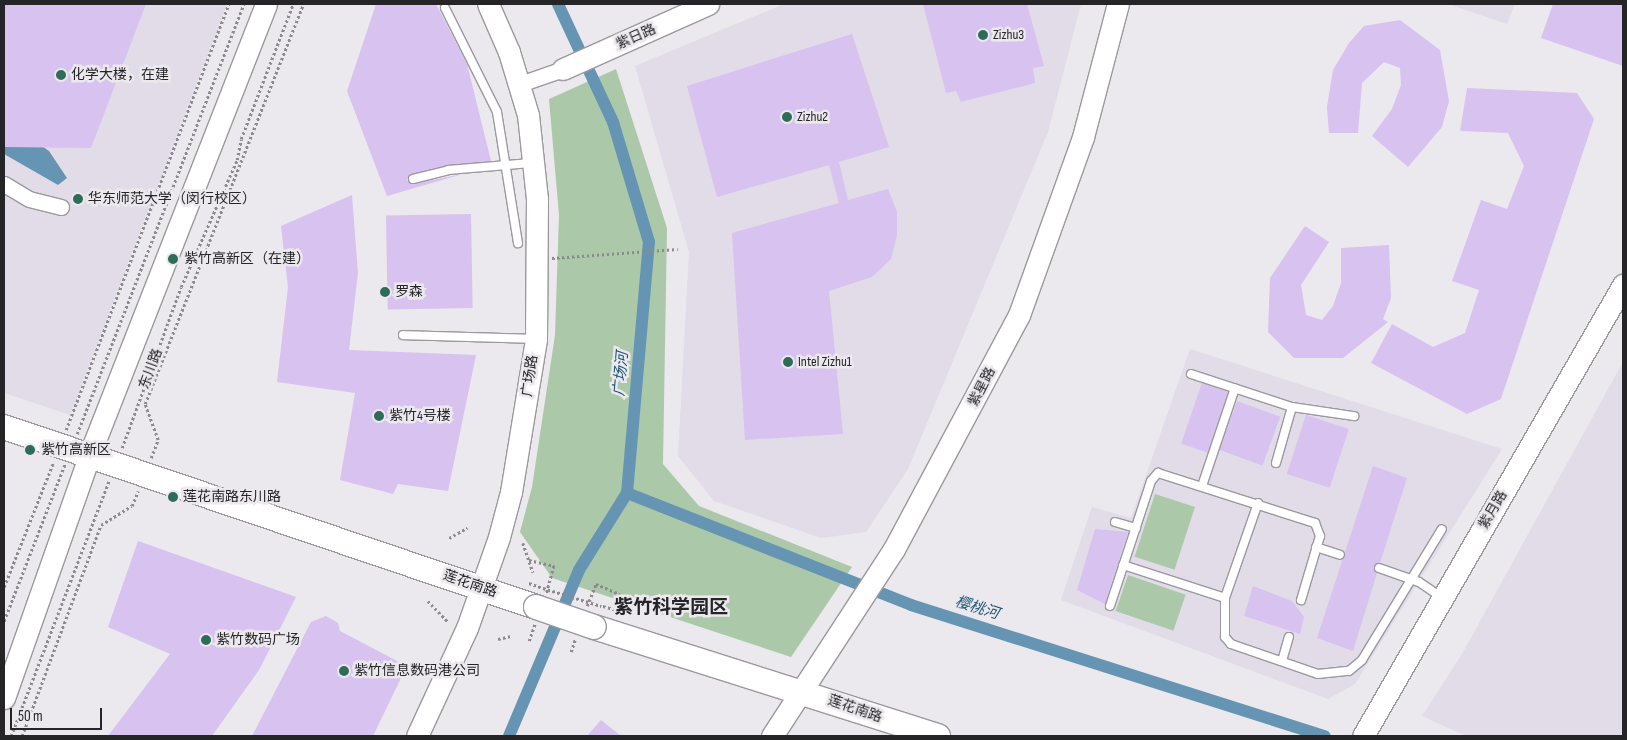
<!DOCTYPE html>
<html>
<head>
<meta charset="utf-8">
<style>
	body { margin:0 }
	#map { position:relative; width:1627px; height:740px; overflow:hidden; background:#ebe8ee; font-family:"Sofia Sans Condensed","Noto Sans SC",sans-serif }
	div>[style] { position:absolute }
	.built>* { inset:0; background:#e1dce8 }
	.green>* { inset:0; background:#abc8a8; transform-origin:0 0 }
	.water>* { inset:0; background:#6695b3 }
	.canal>* { height:12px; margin:-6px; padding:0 6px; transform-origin:6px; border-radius:6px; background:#6695b3 }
	.building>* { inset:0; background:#d7c2f0; transform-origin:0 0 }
	.path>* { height:2.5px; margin-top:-1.25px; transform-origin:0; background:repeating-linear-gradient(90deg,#8c8a8f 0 2.5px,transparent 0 5px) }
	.roads { filter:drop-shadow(1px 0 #9b989e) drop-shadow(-1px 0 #9b989e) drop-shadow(0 1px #9b989e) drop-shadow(0 -1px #9b989e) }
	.lane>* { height:8px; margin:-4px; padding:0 4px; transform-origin:4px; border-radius:4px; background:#fff }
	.street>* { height:15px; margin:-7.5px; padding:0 7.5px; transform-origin:7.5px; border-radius:7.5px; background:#fff }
	.secondary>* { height:21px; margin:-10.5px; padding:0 10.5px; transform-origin:10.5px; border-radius:10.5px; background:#fff }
	.primary>* { height:24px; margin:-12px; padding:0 12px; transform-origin:12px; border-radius:12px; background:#fff }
	.path-bridge>* { height:2.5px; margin-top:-1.25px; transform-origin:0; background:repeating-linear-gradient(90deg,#8c8a8f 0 2.5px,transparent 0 5px) }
	.bridges { filter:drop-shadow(1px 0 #9b989e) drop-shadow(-1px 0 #9b989e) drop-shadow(0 1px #9b989e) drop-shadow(0 -1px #9b989e) }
	.primary-bridge>* { height:24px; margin:-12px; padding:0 12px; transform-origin:12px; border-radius:12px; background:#fff }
	.dots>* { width:14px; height:14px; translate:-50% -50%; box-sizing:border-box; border:2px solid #ebe8ee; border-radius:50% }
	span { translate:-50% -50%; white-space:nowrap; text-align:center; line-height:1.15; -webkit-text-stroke:5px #ebe8ee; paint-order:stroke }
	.poi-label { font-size:14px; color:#252427 }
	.left { translate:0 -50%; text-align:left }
	.street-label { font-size:14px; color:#252427 }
	.water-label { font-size:15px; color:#1b5575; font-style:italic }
	.district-label { font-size:19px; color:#252427; font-weight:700 }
	.frame { position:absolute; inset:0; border:5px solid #252427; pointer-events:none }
	.scale { position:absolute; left:10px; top:708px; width:92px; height:22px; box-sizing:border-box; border:2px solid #252427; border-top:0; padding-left:6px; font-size:15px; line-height:18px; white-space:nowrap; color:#252427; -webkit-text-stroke:4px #ebe8ee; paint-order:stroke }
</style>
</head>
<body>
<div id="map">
	<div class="built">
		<div style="clip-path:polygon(4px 4px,227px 4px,70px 415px,4px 393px)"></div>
		<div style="clip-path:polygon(784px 4px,1081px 4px,1048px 132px,908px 469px,866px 532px,821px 538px,714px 501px,678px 456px,689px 252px,635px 66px)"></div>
		<div style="clip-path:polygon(1448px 4px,1515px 4px,1507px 24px)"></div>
		<div style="clip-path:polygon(1190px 349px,1502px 449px,1355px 684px,1328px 699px,1061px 600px,1092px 507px,1131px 518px)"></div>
		<div style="clip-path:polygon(1623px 362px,1623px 736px,1466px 736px,1422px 716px,1462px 654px)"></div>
	</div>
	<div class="green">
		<div style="clip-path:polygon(616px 69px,667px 228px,663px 464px,699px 506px,852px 567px,791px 657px,552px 578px,520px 532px,532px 487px,555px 335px,559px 215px,549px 99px)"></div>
		<div style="left:1155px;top:494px;width:42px;height:66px;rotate:18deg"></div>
		<div style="left:1128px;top:575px;width:61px;height:38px;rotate:19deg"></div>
	</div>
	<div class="water">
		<div style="clip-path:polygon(4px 119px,49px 151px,67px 178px,58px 185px,4px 154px)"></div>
	</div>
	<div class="canal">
		<div style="left:627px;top:493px;width:305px;rotate:21.5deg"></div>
		<div style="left:911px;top:605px;width:434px;rotate:17.6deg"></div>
		<div style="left:509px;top:736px;width:180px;rotate:-67.1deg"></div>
		<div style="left:579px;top:570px;width:91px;rotate:-58.1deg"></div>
		<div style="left:627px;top:493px;width:252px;rotate:-85deg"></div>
		<div style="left:649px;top:242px;width:125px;rotate:-106.7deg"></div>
		<div style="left:613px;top:122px;width:130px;rotate:-115deg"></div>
	</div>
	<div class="building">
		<div style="clip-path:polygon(4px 4px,146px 4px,91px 148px,4px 147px)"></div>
		<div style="clip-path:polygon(376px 4px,436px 4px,467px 64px,491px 161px,412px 174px,407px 180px,412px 184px,463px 174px,387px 196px,347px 91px)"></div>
		<div style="clip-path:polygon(923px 4px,1027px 4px,1044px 66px,1033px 68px,1035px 83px,961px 102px,956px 91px,946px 93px)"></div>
		<div style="clip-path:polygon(1553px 4px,1623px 4px,1623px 66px,1541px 38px)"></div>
		<div style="clip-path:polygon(1400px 20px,1440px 50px,1449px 101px,1442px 127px,1408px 167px,1372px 136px,1392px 109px,1401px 85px,1400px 68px,1384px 62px,1362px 83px,1358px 133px,1329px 133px,1327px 107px,1333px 70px,1349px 43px,1364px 26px)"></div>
		<div style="clip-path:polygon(852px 34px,889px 147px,839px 162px,848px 200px,888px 189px,897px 212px,897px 235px,891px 259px,872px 277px,829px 291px,843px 434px,745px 440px,732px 233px,839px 203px,829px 165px,717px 197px,687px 86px)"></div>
		<div style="clip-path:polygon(1467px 88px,1577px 93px,1594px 119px,1501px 399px,1467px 414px,1371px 363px,1392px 324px,1433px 347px,1465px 333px,1479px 290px,1452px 281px,1481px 200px,1507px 209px,1524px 166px,1508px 133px,1460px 131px)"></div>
		<div style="clip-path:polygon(352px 195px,358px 273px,349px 350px,476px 355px,448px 491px,398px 484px,393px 494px,340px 480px,355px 393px,277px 382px,288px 287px,281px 226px)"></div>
		<div style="left:471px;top:214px;width:94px;height:85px;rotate:89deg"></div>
		<div style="clip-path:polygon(1305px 226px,1329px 242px,1301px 285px,1306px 315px,1322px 320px,1333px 306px,1341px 283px,1341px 248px,1389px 245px,1391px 298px,1383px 319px,1388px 322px,1343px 358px,1294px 358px,1268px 332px,1270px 278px)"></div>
		<div style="left:1202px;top:383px;width:28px;height:64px;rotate:19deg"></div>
		<div style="left:1237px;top:401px;width:46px;height:52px;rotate:20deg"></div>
		<div style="left:1306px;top:415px;width:45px;height:62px;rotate:18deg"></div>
		<div style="clip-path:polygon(1373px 466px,1407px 478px,1380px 563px,1374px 567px,1377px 573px,1353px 651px,1317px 638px)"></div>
		<div style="clip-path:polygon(1095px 529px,1128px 532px,1105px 604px,1077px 590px)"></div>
		<div style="clip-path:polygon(138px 541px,296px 597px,259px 670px,212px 736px,108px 736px,170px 654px,108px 627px)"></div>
		<div style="clip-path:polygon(1253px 586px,1292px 601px,1304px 617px,1300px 634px,1244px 616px)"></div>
		<div style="clip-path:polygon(326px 616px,338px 623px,340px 631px,403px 664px,401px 678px,373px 736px,252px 736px,311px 622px)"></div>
		<div style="clip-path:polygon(601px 720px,621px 736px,587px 736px)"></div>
	</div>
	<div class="path">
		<div style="left:552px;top:258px;width:126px;rotate:-4.1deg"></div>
		<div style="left:66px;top:430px;width:456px;rotate:-69.1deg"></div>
		<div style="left:77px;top:434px;width:461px;rotate:-68.8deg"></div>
		<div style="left:122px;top:448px;width:171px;rotate:-69.9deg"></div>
		<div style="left:181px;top:287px;width:139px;rotate:-66.2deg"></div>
		<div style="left:237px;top:160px;width:21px;rotate:-79deg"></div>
		<div style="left:241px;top:139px;width:145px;rotate:-68.9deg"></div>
		<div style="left:151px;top:458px;width:19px;rotate:-69deg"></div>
		<div style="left:158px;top:440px;width:38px;rotate:-110deg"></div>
		<div style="left:145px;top:404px;width:430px;rotate:-68.4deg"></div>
		<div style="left:449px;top:538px;width:21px;rotate:-29deg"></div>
		<div style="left:523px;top:543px;width:31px;rotate:71deg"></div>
		<div style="left:529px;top:560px;width:26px;rotate:13deg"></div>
		<div style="left:554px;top:566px;width:28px;rotate:105deg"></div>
		<div style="left:529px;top:583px;width:15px;rotate:20deg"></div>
		<div style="left:4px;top:587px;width:133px;rotate:-68.4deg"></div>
		<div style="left:428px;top:601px;width:29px;rotate:46deg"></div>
		<div style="left:587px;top:606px;width:24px;rotate:-68deg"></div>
		<div style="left:596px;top:584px;width:26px;rotate:23deg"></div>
		<div style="left:620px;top:594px;width:17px;rotate:107deg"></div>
		<div style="left:615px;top:610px;width:15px;rotate:-164deg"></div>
		<div style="left:4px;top:621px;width:168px;rotate:-68.8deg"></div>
		<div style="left:498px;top:639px;width:13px;rotate:-13deg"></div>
		<div style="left:529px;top:641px;width:18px;rotate:-71deg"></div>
		<div style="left:571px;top:652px;width:13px;rotate:-72deg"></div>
		<div style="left:11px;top:736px;width:273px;rotate:-69deg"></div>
		<div style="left:22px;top:736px;width:225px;rotate:-69.5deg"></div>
		<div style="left:101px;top:525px;width:36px;rotate:-32deg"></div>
		<div style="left:132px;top:506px;width:16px;rotate:-68deg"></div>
	</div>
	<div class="roads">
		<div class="lane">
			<div style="left:445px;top:8px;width:116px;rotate:63.4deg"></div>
			<div style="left:497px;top:112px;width:133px;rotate:80.9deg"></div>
			<div style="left:413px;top:179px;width:36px;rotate:-14deg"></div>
			<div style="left:448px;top:170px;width:83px;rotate:-4.8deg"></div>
			<div style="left:403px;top:335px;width:131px;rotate:1.7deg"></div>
			<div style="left:1191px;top:374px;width:106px;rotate:18.1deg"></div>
			<div style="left:1292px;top:407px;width:63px;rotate:8.3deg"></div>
			<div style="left:1276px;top:463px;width:58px;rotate:-74.1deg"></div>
			<div style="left:1202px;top:486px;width:103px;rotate:-71.4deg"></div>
			<div style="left:1258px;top:503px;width:101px;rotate:109.2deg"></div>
			<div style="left:1225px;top:598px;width:39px;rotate:90deg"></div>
			<div style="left:1225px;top:637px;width:9px;rotate:49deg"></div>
			<div style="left:1231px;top:644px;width:92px;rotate:19deg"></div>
			<div style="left:1318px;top:674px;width:31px;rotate:-6deg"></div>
			<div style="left:1349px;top:671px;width:17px;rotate:-40deg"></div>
			<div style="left:1362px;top:660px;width:153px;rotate:-58.6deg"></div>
			<div style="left:1115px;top:522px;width:22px;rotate:16deg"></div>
			<div style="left:1316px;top:547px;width:25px;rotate:18deg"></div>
			<div style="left:1123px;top:565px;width:107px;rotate:17.9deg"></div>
			<div style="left:1379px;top:568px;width:42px;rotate:19.3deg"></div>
			<div style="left:1419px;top:582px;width:27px;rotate:34deg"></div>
			<div style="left:1110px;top:606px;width:132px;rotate:-71.8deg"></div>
			<div style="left:1151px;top:481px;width:11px;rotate:-49deg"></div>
			<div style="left:1158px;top:473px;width:165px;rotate:17.7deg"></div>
			<div style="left:1315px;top:523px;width:14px;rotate:69deg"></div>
			<div style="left:1320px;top:536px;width:67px;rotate:106.5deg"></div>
			<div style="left:1282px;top:661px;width:25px;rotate:-74deg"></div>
		</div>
		<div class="street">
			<div style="left:520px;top:84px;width:46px;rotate:-19.2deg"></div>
			<div style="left:4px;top:184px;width:29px;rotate:31deg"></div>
			<div style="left:29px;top:199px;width:33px;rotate:14deg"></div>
		</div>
		<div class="secondary">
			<div style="left:563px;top:69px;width:159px;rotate:-24.1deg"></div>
			<div style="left:4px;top:698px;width:256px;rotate:-70.6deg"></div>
			<div style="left:89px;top:456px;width:485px;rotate:-68.6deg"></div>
			<div style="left:417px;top:736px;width:119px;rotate:-65.2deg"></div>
			<div style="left:467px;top:628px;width:96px;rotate:-70.6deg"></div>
			<div style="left:499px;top:537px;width:47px;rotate:-75.1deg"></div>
			<div style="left:511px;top:492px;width:155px;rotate:-80.7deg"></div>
			<div style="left:536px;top:339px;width:140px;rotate:-89.6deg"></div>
			<div style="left:537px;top:199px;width:84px;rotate:-96.1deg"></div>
			<div style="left:528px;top:115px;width:66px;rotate:-106.8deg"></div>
			<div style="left:509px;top:52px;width:52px;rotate:-113.6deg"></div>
			<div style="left:772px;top:736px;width:223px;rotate:-56.9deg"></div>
			<div style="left:894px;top:549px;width:265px;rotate:-61.9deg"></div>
			<div style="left:1019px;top:315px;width:189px;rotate:-70.2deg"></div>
			<div style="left:1083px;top:137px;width:138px;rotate:-75.3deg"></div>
			<div style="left:1363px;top:736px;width:521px;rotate:-60.04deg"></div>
		</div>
		<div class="primary">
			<div style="left:4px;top:427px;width:562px;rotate:18.69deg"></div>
			<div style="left:594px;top:627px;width:361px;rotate:17.6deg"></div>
		</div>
	</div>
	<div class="path-bridge">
		<div style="left:543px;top:588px;width:61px;rotate:17.2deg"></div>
	</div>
	<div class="bridges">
		<div class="primary-bridge">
			<div style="left:536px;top:607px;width:61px;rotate:19deg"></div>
		</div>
	</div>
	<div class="dots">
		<div style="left:983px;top:35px;background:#2e6c59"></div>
		<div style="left:61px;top:75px;background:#2e6c59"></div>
		<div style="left:787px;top:117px;background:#2e6c59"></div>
		<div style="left:78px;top:199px;background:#2e6c59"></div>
		<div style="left:173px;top:259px;background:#2e6c59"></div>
		<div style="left:385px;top:292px;background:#2e6c59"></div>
		<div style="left:788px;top:362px;background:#2e6c59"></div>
		<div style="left:379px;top:416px;background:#2e6c59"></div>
		<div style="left:30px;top:450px;background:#2e6c59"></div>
		<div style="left:173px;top:497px;background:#2e6c59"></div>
		<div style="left:206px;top:640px;background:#2e6c59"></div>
		<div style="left:344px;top:671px;background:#2e6c59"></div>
	</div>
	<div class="poi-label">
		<span class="left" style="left:993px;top:35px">Zizhu3</span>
		<span class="left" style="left:71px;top:75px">化学大楼，在建</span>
		<span class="left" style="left:797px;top:117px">Zizhu2</span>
		<span class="left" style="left:88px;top:199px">华东师范大学（闵行校区）</span>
		<span class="left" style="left:184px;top:259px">紫竹高新区（在建）</span>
		<span class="left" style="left:395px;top:292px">罗森</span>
		<span class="left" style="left:798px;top:362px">Intel Zizhu1</span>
		<span class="left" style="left:389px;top:416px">紫竹4号楼</span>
		<span class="left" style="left:41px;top:450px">紫竹高新区</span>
		<span class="left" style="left:183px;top:497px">莲花南路东川路</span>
		<span class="left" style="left:216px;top:640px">紫竹数码广场</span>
		<span class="left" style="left:354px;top:671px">紫竹信息数码港公司</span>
	</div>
	<div class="street-label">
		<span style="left:636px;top:37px;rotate:-24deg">紫日路</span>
		<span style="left:151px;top:369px;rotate:-70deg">东川路</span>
		<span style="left:530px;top:376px;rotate:-82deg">广场路</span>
		<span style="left:982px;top:387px;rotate:-63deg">紫星路</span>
		<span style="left:1493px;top:510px;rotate:-60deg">紫月路</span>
		<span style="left:470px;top:584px;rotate:19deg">莲花南路</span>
		<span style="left:855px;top:709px;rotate:19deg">莲花南路</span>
	</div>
	<div class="water-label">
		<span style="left:621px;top:374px;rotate:-85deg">广场河</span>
		<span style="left:977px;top:608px;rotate:17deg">樱桃河</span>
	</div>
	<div class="district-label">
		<span style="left:671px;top:608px">紫竹科学园区</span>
	</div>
	<div class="frame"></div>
	<div class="scale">50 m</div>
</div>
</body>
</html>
